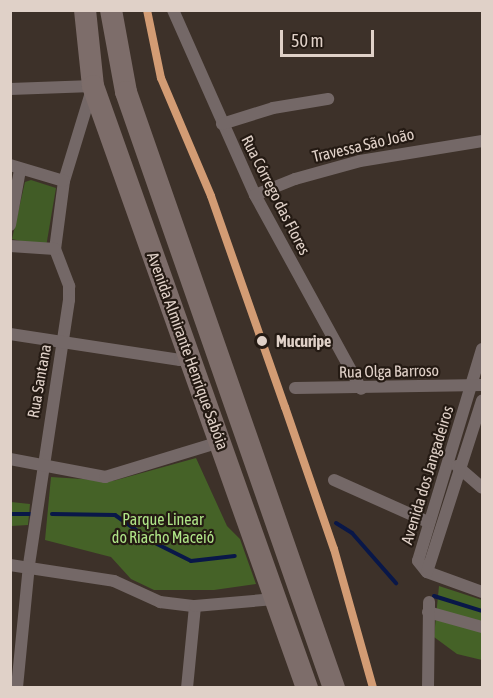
<!DOCTYPE html>
<html>
<head>
<meta charset="utf-8">
<style>
	body { margin:0 }
	#map { position:relative; width:493px; height:698px; overflow:hidden; background:#3d3129; font-family:"Asap Condensed",sans-serif }
	div>[style] { position:absolute }
	.green>* { inset:0; background:#415c26 }
	.forest>* { inset:0; background:#456227 }
	.stream>* { height:4px; margin:-2px; padding:0 2px; transform-origin:2px; border-radius:2px; background:#091748 }
	.street>* { height:12px; margin:-6px; padding:0 6px; transform-origin:6px; border-radius:6px; background:#746867 }
	.highway>* { height:22px; margin:-11px; padding:0 11px; transform-origin:11px; border-radius:11px; background:#7d6d6a }
	.rail>* { height:6px; margin-top:-3px; transform-origin:0; background:repeating-linear-gradient(90deg,#241a13 0 11px,#766c69 0 22px); box-sizing:border-box; border-block:2px solid #766c69 }
	.rail-1>* { height:8px; margin:-4px; padding:0 4px; transform-origin:4px; border-radius:4px; background:#d39c74 }
	.dots>* { width:16px; height:16px; translate:-50% -50%; box-sizing:border-box; border:3px solid #241a13; border-radius:50% }
	span { translate:-50% -50%; white-space:nowrap; text-align:center; line-height:1.15; -webkit-text-stroke:4.5px #241a13; paint-order:stroke }
	.street-label { font-size:16px; color:#e0d1c8 }
	.stop-label { font-size:16px; color:#e0d1c8; font-weight:700 }
	.left { translate:0 -50%; text-align:left }
	.park-label { font-size:16px; color:#afe487 }
	.frame { position:absolute; inset:0; border:12px solid #e0d1c8; pointer-events:none }
	.scale { position:absolute; left:280px; top:30px; width:94px; height:27px; box-sizing:border-box; border:3px solid #e0d1c8; border-top:0; padding-left:8px; font-size:18px; line-height:21px; white-space:nowrap; color:#e0d1c8; -webkit-text-stroke:4px #241a13; paint-order:stroke }
</style>
</head>
<body>
<div id="map">
	<div class="green">
		<div style="clip-path:polygon(31px 180px,56px 188px,46px 247px,12px 239px,25px 182px)"></div>
	</div>
	<div class="forest">
		<div style="clip-path:polygon(196px 458px,227px 526px,240px 539px,256px 584px,214px 590px,154px 590px,131px 579px,111px 557px,45px 540px,51px 477px,113px 481px)"></div>
		<div style="clip-path:polygon(11px 502px,30px 504px,28px 525px,11px 526px)"></div>
		<div style="clip-path:polygon(439px 586px,482px 600px,482px 660px,457px 654px,434px 637px)"></div>
	</div>
	<div class="stream">
		<div style="left:10px;top:514px;width:20px"></div>
		<div style="left:52px;top:514px;width:63px;rotate:0.9deg"></div>
		<div style="left:115px;top:515px;width:47px;rotate:35.4deg"></div>
		<div style="left:153px;top:542px;width:42px;rotate:26.6deg"></div>
		<div style="left:191px;top:561px;width:44px;rotate:-6.5deg"></div>
		<div style="left:336px;top:523px;width:19px;rotate:32deg"></div>
		<div style="left:352px;top:533px;width:67px;rotate:48.7deg"></div>
		<div style="left:434px;top:596px;width:50px;rotate:17.4deg"></div>
	</div>
	<div class="street">
		<div style="left:173px;top:10px;width:202px;rotate:66.1deg"></div>
		<div style="left:255px;top:195px;width:221px;rotate:61.3deg"></div>
		<div style="left:10px;top:89px;width:83px;rotate:-2.1deg"></div>
		<div style="left:93px;top:86px;width:99px;rotate:107deg"></div>
		<div style="left:64px;top:181px;width:69px;rotate:97.5deg"></div>
		<div style="left:55px;top:249px;width:40px;rotate:69deg"></div>
		<div style="left:69px;top:286px;width:14px;rotate:90deg"></div>
		<div style="left:69px;top:300px;width:268px;rotate:98.6deg"></div>
		<div style="left:29px;top:565px;width:124px;rotate:95.6deg"></div>
		<div style="left:222px;top:124px;width:53px;rotate:-17.4deg"></div>
		<div style="left:273px;top:108px;width:56px;rotate:-9.3deg"></div>
		<div style="left:10px;top:165px;width:56px;rotate:16.5deg"></div>
		<div style="left:255px;top:195px;width:43px;rotate:-21.8deg"></div>
		<div style="left:295px;top:179px;width:67px;rotate:-15.5deg"></div>
		<div style="left:360px;top:161px;width:124px;rotate:-9.3deg"></div>
		<div style="left:10px;top:225px;width:56px;rotate:-79.7deg"></div>
		<div style="left:10px;top:246px;width:45px;rotate:3.8deg"></div>
		<div style="left:10px;top:334px;width:172px;rotate:8.7deg"></div>
		<div style="left:180px;top:360px;width:10px;rotate:-17deg"></div>
		<div style="left:482px;top:349px;width:221px;rotate:106.8deg"></div>
		<div style="left:418px;top:561px;width:14px;rotate:51deg"></div>
		<div style="left:427px;top:572px;width:59px;rotate:20deg"></div>
		<div style="left:295px;top:388px;width:187px;rotate:-0.9deg"></div>
		<div style="left:10px;top:459px;width:97px;rotate:10.7deg"></div>
		<div style="left:105px;top:477px;width:120px;rotate:-16.9deg"></div>
		<div style="left:457px;top:466px;width:33px;rotate:41deg"></div>
		<div style="left:334px;top:480px;width:103px;rotate:24.1deg"></div>
		<div style="left:10px;top:565px;width:105px;rotate:8.7deg"></div>
		<div style="left:114px;top:581px;width:51px;rotate:24.5deg"></div>
		<div style="left:160px;top:602px;width:35px;rotate:7deg"></div>
		<div style="left:427px;top:572px;width:180px;rotate:-72.2deg"></div>
		<div style="left:428px;top:612px;width:56px;rotate:15.5deg"></div>
		<div style="left:187px;top:688px;width:82px;rotate:-84.4deg"></div>
		<div style="left:195px;top:606px;width:80px;rotate:-5deg"></div>
		<div style="left:428px;top:688px;width:86px;rotate:-89.3deg"></div>
	</div>
	<div class="highway">
		<div style="left:85px;top:10px;width:76px;rotate:84deg"></div>
		<div style="left:93px;top:86px;width:639px;rotate:70.43deg"></div>
		<div style="left:111px;top:10px;width:83px;rotate:79.6deg"></div>
		<div style="left:126px;top:92px;width:631px;rotate:70.76deg"></div>
	</div>
	<div class="rail">
		<div style="left:147px;top:10px;width:69px;rotate:78.4deg"></div>
		<div style="left:161px;top:78px;width:128px;rotate:67deg"></div>
		<div style="left:211px;top:196px;width:224px;rotate:70.7deg"></div>
		<div style="left:285px;top:407px;width:150px;rotate:71deg"></div>
		<div style="left:334px;top:549px;width:144px;rotate:74.3deg"></div>
	</div>
	<div class="rail-1">
		<div style="left:147px;top:10px;width:69px;rotate:78.4deg"></div>
		<div style="left:161px;top:78px;width:128px;rotate:67deg"></div>
		<div style="left:211px;top:196px;width:224px;rotate:70.7deg"></div>
		<div style="left:285px;top:407px;width:150px;rotate:71deg"></div>
		<div style="left:334px;top:549px;width:144px;rotate:74.3deg"></div>
	</div>
	<div class="dots">
		<div style="left:262px;top:341px;background:#e0d1c8"></div>
	</div>
	<div class="street-label">
		<span style="left:363px;top:145px;rotate:-13deg">Travessa São João</span>
		<span style="left:276px;top:195px;rotate:63deg">Rua Córrego das Flores</span>
		<span style="left:188px;top:351px;rotate:70deg">Avenida Almirante Henrique Sabóia</span>
		<span style="left:389px;top:371px;rotate:-1deg">Rua Olga Barroso</span>
		<span style="left:39px;top:381px;rotate:-80deg">Rua Santana</span>
		<span style="left:427px;top:475px;rotate:-73deg">Avenida dos Jangadeiros</span>
	</div>
	<div class="stop-label">
		<span class="left" style="left:276px;top:341px">Mucuripe</span>
	</div>
	<div class="park-label">
		<span style="left:163px;top:528px">Parque Linear<br>do Riacho Maceió</span>
	</div>
	<div class="frame"></div>
	<div class="scale">50 m</div>
</div>
</body>
</html>
